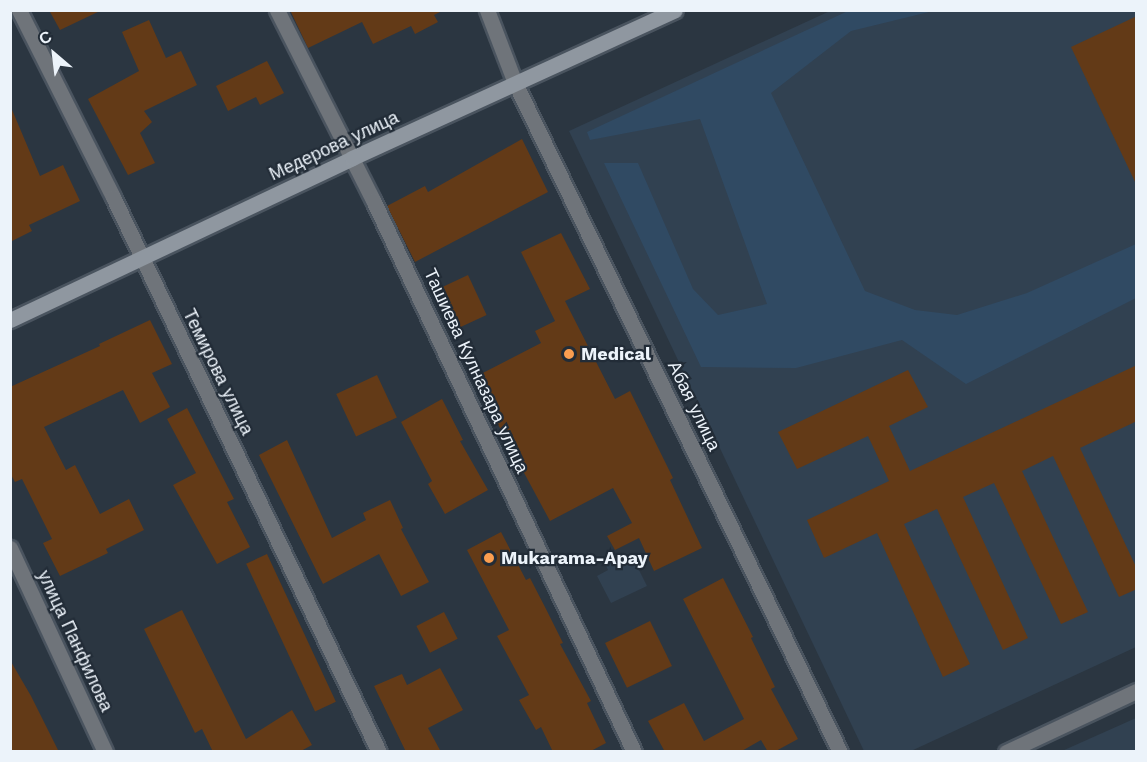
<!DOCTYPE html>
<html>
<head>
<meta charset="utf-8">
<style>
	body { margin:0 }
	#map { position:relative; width:1147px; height:762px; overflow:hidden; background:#2b3641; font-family:"Work Sans",sans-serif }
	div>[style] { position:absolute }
	.built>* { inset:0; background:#314151 }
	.green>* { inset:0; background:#304a63 }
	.building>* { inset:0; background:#633a17; transform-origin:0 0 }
	.roads { filter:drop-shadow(2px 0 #4a545f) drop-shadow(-2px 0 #4a545f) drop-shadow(0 2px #4a545f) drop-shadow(0 -2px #4a545f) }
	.minor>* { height:15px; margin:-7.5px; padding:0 7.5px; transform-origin:7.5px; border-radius:7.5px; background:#6f747a }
	.tertiary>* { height:15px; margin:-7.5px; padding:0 7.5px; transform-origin:7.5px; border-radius:7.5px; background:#6f747a }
	.secondary>* { height:15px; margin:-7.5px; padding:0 7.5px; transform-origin:7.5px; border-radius:7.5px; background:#8f97a0 }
	.dots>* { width:16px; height:16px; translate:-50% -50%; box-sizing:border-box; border:3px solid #222c37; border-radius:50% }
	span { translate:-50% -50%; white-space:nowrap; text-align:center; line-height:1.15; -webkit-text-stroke:4.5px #222c37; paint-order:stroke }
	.street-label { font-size:18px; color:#ecf3fa }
	.poi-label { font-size:18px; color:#ecf3fa; font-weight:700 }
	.left { translate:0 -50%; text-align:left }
	.frame { position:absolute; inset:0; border:12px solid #ecf3fa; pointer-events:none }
	.north { position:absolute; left:24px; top:24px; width:60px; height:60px; -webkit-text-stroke:4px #222c37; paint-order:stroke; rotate:332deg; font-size:16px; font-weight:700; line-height:24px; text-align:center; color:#ecf3fa }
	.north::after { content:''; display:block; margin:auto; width:21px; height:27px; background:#ecf3fa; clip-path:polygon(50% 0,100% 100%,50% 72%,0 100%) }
</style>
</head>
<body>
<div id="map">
	<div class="built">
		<div style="clip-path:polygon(830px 11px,1136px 11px,1136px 647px,911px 751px,864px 751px,569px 131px)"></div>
		<div style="clip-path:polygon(616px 556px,620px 564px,633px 558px,647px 586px,611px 603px,597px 576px,608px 570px,605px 563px)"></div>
		<div style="clip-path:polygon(1136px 718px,1136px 751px,1062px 751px)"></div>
	</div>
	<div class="green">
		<div style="clip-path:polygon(848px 11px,933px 11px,851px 31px,771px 93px,865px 291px,915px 310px,957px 315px,1027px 293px,1136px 244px,1136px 298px,966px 384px,902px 340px,796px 368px,701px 367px,604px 163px,638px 163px,693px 289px,718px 315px,767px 304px,700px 119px,590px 140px,587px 132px)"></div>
	</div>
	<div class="building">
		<div style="clip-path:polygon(49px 10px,102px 10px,60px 30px)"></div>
		<div style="clip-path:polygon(290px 10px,444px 10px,434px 15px,438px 22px,415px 34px,411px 26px,373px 44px,362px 22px,308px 48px)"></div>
		<div style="clip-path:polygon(1137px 16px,1137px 186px,1071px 47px)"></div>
		<div style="clip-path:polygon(149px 20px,166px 58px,181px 51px,197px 85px,144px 111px,152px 122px,140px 133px,155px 163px,128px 175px,88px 99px,139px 71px,122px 32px)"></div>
		<div style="clip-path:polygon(267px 61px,284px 93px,260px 105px,256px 97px,228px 111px,216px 86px)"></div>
		<div style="clip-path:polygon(10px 105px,40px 176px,63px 165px,80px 201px,29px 225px,32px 231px,10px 242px)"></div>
		<div style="clip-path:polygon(522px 139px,548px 192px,415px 262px,387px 206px,425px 186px,428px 192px)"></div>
		<div style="clip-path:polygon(561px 233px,590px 289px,565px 301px,615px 399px,630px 391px,673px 478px,670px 480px,702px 548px,654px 571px,639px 538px,615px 550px,607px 536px,632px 523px,613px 488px,550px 521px,473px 378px,541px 343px,535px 331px,555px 321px,521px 252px)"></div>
		<div style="left:468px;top:275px;width:44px;height:37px;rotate:65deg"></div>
		<div style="clip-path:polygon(150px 320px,172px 364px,152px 373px,170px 407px,140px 423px,123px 390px,44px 427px,66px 470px,75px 465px,100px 514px,129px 499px,144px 530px,106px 549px,108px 553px,60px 576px,43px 543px,52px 539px,22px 479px,15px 482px,10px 473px,10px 387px,100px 346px,99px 344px)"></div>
		<div style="clip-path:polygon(1137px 365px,1137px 421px,1080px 448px,1137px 569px,1137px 589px,1119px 597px,1053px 456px,1022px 471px,1088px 612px,1061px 624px,994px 483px,963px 497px,1028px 638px,1003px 650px,937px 509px,904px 524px,970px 664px,943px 677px,877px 533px,824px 558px,807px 520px,889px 481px,868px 436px,797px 469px,778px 432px,908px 370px,928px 407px,889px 426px,910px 471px)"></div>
		<div style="left:377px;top:375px;width:47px;height:45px;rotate:65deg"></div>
		<div style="clip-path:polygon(442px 399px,463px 440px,460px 441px,488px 490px,445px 514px,428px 484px,432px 481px,401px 422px)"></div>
		<div style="clip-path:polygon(187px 408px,234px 499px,227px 502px,250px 547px,217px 564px,173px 485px,196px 473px,167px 419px)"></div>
		<div style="clip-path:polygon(287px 440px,332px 538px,366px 520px,363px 513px,390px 500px,403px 528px,401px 529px,429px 582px,401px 596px,379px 554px,323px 584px,259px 455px)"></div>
		<div style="clip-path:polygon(501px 532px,526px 580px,530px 578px,546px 609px,563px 643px,560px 644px,591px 701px,587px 703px,606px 743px,589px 752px,553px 752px,541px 727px,536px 730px,519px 700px,529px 695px,497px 636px,509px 630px,467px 550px)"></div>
		<div style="left:267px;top:554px;width:163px;height:23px;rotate:65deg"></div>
		<div style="clip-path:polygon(723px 578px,753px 637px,751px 638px,775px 687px,771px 689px,798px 739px,774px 752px,768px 752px,761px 740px,740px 752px,665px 752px,648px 721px,684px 703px,704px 741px,744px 719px,683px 599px)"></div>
		<div style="clip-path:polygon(182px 610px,246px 739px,292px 710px,312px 745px,299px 752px,213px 752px,202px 729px,195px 733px,144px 629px)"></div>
		<div style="left:444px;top:612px;width:30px;height:31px;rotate:63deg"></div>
		<div style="left:650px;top:621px;width:50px;height:50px;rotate:64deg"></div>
		<div style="clip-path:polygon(10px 660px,31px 696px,59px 752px,10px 752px)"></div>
		<div style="clip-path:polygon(440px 668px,463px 710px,428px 728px,441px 752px,406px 752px,374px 686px,402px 674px,407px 685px)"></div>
	</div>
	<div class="roads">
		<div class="minor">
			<div style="left:19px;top:10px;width:209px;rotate:63.3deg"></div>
			<div style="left:113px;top:197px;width:615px;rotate:64.39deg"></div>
			<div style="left:277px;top:10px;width:213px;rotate:63.2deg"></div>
			<div style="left:373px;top:200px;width:611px;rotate:64.69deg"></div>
			<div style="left:10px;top:548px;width:225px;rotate:65deg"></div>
			<div style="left:1006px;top:752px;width:144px;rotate:-25.1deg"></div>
		</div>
		<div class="tertiary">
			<div style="left:487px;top:10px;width:78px;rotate:69deg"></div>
			<div style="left:515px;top:83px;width:744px;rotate:64.09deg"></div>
		</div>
		<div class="secondary">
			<div style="left:10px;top:320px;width:378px;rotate:-25.3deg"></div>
			<div style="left:352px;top:158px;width:355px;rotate:-24.6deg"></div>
		</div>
	</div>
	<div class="dots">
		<div style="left:569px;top:354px;background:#fb9e50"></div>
		<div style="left:489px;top:558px;background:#fb9e50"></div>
	</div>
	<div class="street-label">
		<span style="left:334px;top:146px;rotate:-25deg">Медерова улица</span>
		<span style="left:476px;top:371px;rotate:65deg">Ташиева Кулназара улица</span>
		<span style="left:218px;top:372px;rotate:64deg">Темирова улица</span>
		<span style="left:694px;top:406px;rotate:64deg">Абая улица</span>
		<span style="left:75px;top:641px;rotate:65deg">улица Панфилова</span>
	</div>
	<div class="poi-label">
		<span class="left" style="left:581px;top:354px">Medical</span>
		<span class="left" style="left:501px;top:558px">Mukarama-Apay</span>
	</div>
	<div class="frame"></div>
	<div class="north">С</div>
</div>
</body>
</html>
